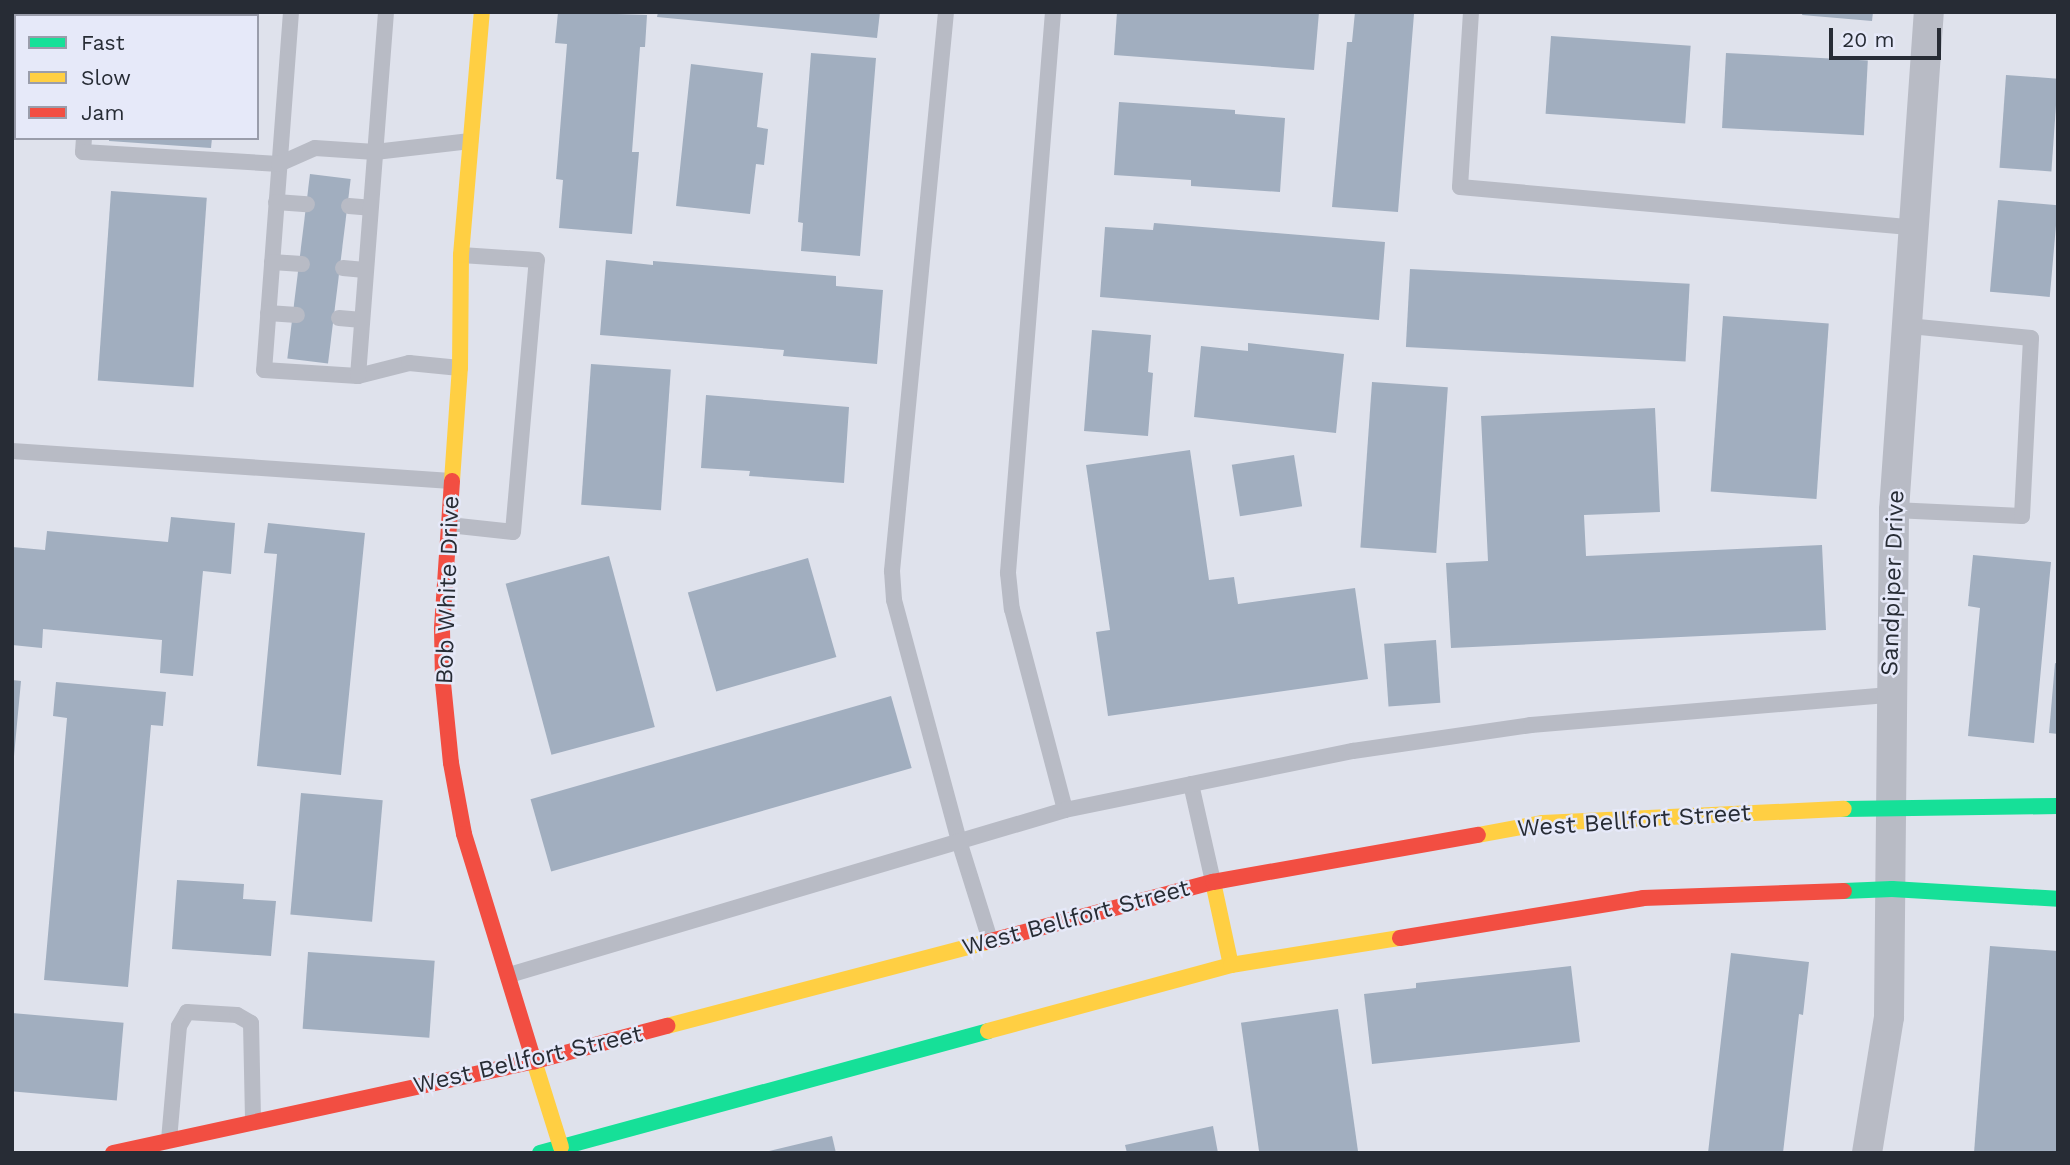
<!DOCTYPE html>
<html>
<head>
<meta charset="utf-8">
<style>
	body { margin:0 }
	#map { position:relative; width:2070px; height:1165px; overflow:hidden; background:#dfe2ec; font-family:"Work Sans",sans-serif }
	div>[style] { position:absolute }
	.building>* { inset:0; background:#a1aebf; transform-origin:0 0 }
	.lane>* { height:16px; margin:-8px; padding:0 8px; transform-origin:8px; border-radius:8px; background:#b8bbc5 }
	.street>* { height:30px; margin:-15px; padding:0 15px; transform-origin:15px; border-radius:15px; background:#b8bbc5 }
	.fast>* { height:16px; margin:-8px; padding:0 8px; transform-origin:8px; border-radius:8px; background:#16e098 }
	.slow>* { height:16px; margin:-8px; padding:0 8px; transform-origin:8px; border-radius:8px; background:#ffcf43 }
	.jam>* { height:16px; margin:-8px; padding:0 8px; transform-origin:8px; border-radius:8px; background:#f24e42 }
	span { translate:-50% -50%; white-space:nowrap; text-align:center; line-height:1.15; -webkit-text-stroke:5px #e6e9f9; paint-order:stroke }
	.street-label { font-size:24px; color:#272c35 }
	.frame { position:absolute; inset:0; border:14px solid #272c35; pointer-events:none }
	.legend { position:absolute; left:14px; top:14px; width:245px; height:126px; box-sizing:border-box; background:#e6e9f9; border:2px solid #9a9dab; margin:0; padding:9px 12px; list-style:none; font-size:21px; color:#272c35 }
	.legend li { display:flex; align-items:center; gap:14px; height:35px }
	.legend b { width:35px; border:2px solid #9a9dab }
	.scale { position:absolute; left:1829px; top:28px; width:112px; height:32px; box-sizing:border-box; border:4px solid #272c35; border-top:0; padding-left:9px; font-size:21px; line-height:24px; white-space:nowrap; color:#272c35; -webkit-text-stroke:5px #e6e9f9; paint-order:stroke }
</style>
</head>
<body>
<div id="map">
	<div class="building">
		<div style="left:118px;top:12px;width:103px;height:4px"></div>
		<div style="clip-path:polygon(558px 12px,647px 15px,645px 47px,640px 47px,632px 152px,639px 152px,632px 234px,559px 228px,563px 180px,556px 179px,567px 44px,555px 43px)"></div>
		<div style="clip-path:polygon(658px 12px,880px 12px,877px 38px,657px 17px)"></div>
		<div style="clip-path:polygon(1117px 12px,1319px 12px,1314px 70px,1114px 55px)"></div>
		<div style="clip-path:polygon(1355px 12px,1414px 14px,1398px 212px,1332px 207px,1347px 42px,1352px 42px)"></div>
		<div style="clip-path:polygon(1803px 12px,1873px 12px,1872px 21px,1802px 15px)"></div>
		<div style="left:1551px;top:36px;width:140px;height:78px;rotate:4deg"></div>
		<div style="clip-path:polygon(811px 53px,876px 58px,860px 256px,801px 251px,803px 223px,798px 222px)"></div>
		<div style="left:1726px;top:53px;width:142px;height:75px;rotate:3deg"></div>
		<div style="clip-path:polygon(691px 64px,763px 73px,757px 127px,768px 129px,764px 165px,756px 164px,750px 214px,676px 206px)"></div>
		<div style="left:2006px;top:75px;width:52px;height:93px;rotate:4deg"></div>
		<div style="clip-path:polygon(1119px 102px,1235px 110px,1235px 114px,1285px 118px,1280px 192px,1191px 186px,1191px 180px,1114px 175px)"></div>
		<div style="clip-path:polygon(109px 138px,212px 138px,211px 148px,109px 141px)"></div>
		<div style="left:310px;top:174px;width:41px;height:186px;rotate:7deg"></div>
		<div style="left:111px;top:191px;width:96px;height:190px;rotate:4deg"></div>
		<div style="left:1998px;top:200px;width:60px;height:92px;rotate:5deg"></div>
		<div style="clip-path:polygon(1154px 223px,1385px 242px,1379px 320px,1100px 297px,1105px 227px,1153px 230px)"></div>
		<div style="clip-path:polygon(606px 260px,653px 265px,653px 261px,836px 276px,836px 286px,883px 290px,877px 364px,783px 356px,784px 350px,600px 335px)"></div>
		<div style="left:1410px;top:269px;width:280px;height:78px;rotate:3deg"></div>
		<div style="left:1723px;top:316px;width:106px;height:176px;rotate:4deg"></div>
		<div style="clip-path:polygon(1092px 330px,1151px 335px,1148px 372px,1153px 373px,1148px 436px,1084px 431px)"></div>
		<div style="clip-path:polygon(1248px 343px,1344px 354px,1336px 433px,1194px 417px,1201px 346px,1248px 351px)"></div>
		<div style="left:591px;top:364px;width:80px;height:141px;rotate:4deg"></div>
		<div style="left:1372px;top:382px;width:76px;height:166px;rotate:4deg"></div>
		<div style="clip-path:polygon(706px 395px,849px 407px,844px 483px,749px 476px,750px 471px,701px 468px)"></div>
		<div style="clip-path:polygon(1655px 408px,1660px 512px,1584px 515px,1586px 556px,1822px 545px,1826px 630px,1451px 648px,1446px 563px,1488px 561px,1481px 416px)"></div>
		<div style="clip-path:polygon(1190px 450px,1209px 580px,1234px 577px,1238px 604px,1355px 588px,1368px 679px,1108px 716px,1096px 632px,1110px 630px,1086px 465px)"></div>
		<div style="left:1294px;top:455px;width:52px;height:63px;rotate:81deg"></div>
		<div style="clip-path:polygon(171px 517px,235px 523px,231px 574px,203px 571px,193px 676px,160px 673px,162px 640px,43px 629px,42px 648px,12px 645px,12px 547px,45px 550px,47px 531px,168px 542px)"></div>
		<div style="clip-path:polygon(268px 523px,365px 533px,341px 775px,257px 766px,277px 554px,264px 553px)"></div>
		<div style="clip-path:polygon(1973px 555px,2051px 562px,2034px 743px,1968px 736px,1980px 608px,1968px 606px)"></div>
		<div style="left:609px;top:556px;width:177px;height:107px;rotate:75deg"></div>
		<div style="left:808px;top:558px;width:103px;height:125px;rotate:74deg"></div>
		<div style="left:1436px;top:640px;width:63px;height:52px;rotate:86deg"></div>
		<div style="clip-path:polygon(2055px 663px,2058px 664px,2058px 734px,2049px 733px)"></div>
		<div style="clip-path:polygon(12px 680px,21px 681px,14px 756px,12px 756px)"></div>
		<div style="clip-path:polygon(56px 682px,166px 692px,163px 726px,151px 725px,128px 987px,44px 980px,67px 718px,53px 716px)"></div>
		<div style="left:891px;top:696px;width:75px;height:375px;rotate:74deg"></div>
		<div style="left:301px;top:793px;width:82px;height:122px;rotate:5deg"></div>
		<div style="clip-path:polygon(177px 880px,244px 884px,243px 899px,276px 901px,271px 956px,172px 949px)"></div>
		<div style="clip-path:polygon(1990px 946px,2058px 951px,2058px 1153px,1974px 1153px)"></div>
		<div style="left:308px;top:952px;width:127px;height:77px;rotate:4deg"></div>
		<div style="clip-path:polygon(1731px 953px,1809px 962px,1803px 1015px,1799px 1014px,1783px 1153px,1708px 1153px)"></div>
		<div style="clip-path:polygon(1571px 966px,1580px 1042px,1372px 1064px,1364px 994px,1416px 988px,1416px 983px)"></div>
		<div style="left:1338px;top:1009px;width:145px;height:98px;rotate:82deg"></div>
		<div style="left:12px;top:1013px;width:112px;height:78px;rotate:5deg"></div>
		<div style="clip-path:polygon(1213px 1126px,1218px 1153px,1127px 1153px,1125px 1145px)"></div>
		<div style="clip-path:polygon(832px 1136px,836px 1153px,765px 1153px,765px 1152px)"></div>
	</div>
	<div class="lane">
		<div style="left:291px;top:12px;width:359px;rotate:94.3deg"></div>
		<div style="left:264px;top:370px;width:94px;rotate:3.7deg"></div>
		<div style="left:358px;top:376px;width:53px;rotate:-14.3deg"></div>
		<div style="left:409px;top:363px;width:51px;rotate:5.6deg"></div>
		<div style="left:946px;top:12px;width:562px;rotate:95.52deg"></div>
		<div style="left:892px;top:571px;width:29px;rotate:86deg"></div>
		<div style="left:894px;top:600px;width:250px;rotate:74.9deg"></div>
		<div style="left:959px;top:841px;width:104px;rotate:72.6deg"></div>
		<div style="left:1053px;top:12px;width:563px;rotate:94.59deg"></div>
		<div style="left:1008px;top:573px;width:36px;rotate:84deg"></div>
		<div style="left:1012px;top:609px;width:208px;rotate:75.2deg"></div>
		<div style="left:1471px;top:12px;width:175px;rotate:93.6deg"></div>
		<div style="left:1460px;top:187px;width:454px;rotate:5.1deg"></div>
		<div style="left:94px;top:16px;width:4px;rotate:-76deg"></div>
		<div style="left:84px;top:138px;width:14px;rotate:94deg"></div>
		<div style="left:83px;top:152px;width:196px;rotate:3.5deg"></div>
		<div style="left:279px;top:164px;width:39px;rotate:-24deg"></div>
		<div style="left:315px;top:148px;width:60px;rotate:3.8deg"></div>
		<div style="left:375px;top:152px;width:96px;rotate:-6.6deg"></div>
		<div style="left:276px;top:202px;width:31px;rotate:4deg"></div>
		<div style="left:349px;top:206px;width:21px;rotate:5deg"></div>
		<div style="left:272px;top:262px;width:30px;rotate:4deg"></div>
		<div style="left:343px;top:268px;width:22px;rotate:5deg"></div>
		<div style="left:268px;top:313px;width:29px;rotate:4deg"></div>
		<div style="left:339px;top:318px;width:23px;rotate:5deg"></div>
		<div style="left:358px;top:376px;width:365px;rotate:-85.6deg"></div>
		<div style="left:12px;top:451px;width:440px;rotate:3.9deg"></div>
		<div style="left:1894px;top:510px;width:128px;rotate:2.7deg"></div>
		<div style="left:2022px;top:516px;width:178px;rotate:-87.1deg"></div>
		<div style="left:2031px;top:338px;width:124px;rotate:-174.4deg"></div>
		<div style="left:449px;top:525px;width:64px;rotate:6.2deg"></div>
		<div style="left:513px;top:532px;width:273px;rotate:-85deg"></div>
		<div style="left:537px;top:260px;width:76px;rotate:-176.2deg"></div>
		<div style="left:1191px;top:784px;width:100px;rotate:77.3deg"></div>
		<div style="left:509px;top:975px;width:580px;rotate:-16.53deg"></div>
		<div style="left:1065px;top:810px;width:294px;rotate:-11.6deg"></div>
		<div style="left:1353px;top:751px;width:180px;rotate:-8.3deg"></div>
		<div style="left:1531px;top:725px;width:360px;rotate:-4.8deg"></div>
		<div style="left:169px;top:1140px;width:114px;rotate:-85deg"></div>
		<div style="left:179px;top:1026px;width:16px;rotate:-60deg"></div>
		<div style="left:187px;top:1012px;width:50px;rotate:3.4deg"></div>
		<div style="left:237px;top:1015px;width:16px;rotate:30deg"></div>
		<div style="left:251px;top:1023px;width:99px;rotate:88.8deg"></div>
	</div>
	<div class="street">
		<div style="left:1867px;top:1153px;width:138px;rotate:-80.8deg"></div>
		<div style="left:1889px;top:1017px;width:507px;rotate:-89.43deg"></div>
		<div style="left:1894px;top:510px;width:499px;rotate:-86deg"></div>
	</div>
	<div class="fast">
		<div style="left:1844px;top:809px;width:214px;rotate:-0.8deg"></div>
		<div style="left:1844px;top:891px;width:48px;rotate:-2.4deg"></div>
		<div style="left:1892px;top:889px;width:166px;rotate:3.4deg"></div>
		<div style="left:540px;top:1153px;width:464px;rotate:-15.2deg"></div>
	</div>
	<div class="slow">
		<div style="left:452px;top:481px;width:113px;rotate:-86deg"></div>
		<div style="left:460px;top:368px;width:113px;rotate:-89.5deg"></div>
		<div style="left:461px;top:255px;width:244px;rotate:-85.1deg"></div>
		<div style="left:1478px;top:835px;width:66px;rotate:-10.5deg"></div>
		<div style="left:1543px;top:823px;width:301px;rotate:-2.7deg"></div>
		<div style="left:1213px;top:882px;width:85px;rotate:77.8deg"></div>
		<div style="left:667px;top:1026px;width:331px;rotate:-14.7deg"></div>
		<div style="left:988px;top:1031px;width:252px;rotate:-15.2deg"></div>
		<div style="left:1231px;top:965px;width:171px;rotate:-9.1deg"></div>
		<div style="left:534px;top:1061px;width:90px;rotate:72.6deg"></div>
	</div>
	<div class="jam">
		<div style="left:452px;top:481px;width:148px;rotate:93.9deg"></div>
		<div style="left:442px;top:629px;width:54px;rotate:88.9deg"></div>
		<div style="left:443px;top:683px;width:80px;rotate:84.3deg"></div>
		<div style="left:451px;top:763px;width:72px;rotate:79.6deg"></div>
		<div style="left:464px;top:834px;width:238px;rotate:72.9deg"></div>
		<div style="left:1400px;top:938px;width:246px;rotate:-9.3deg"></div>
		<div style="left:1643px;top:898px;width:201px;rotate:-2deg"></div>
		<div style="left:987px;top:942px;width:234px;rotate:-14.9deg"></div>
		<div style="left:1213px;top:882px;width:269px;rotate:-10.1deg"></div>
		<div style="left:113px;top:1153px;width:432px;rotate:-12.3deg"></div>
		<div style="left:535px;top:1061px;width:137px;rotate:-14.9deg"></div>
	</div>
	<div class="street-label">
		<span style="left:1893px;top:583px;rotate:-88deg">Sandpiper Drive</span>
		<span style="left:448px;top:590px;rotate:-88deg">Bob White Drive</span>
		<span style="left:1634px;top:821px;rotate:-4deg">West Bellfort Street</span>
		<span style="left:1076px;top:918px;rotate:-15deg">West Bellfort Street</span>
		<span style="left:528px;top:1060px;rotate:-13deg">West Bellfort Street</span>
	</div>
	<div class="frame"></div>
	<ul class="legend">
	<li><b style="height:9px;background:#16e098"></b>Fast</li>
	<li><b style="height:9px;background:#ffcf43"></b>Slow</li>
	<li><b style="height:9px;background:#f24e42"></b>Jam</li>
	</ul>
	<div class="scale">20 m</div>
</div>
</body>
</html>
